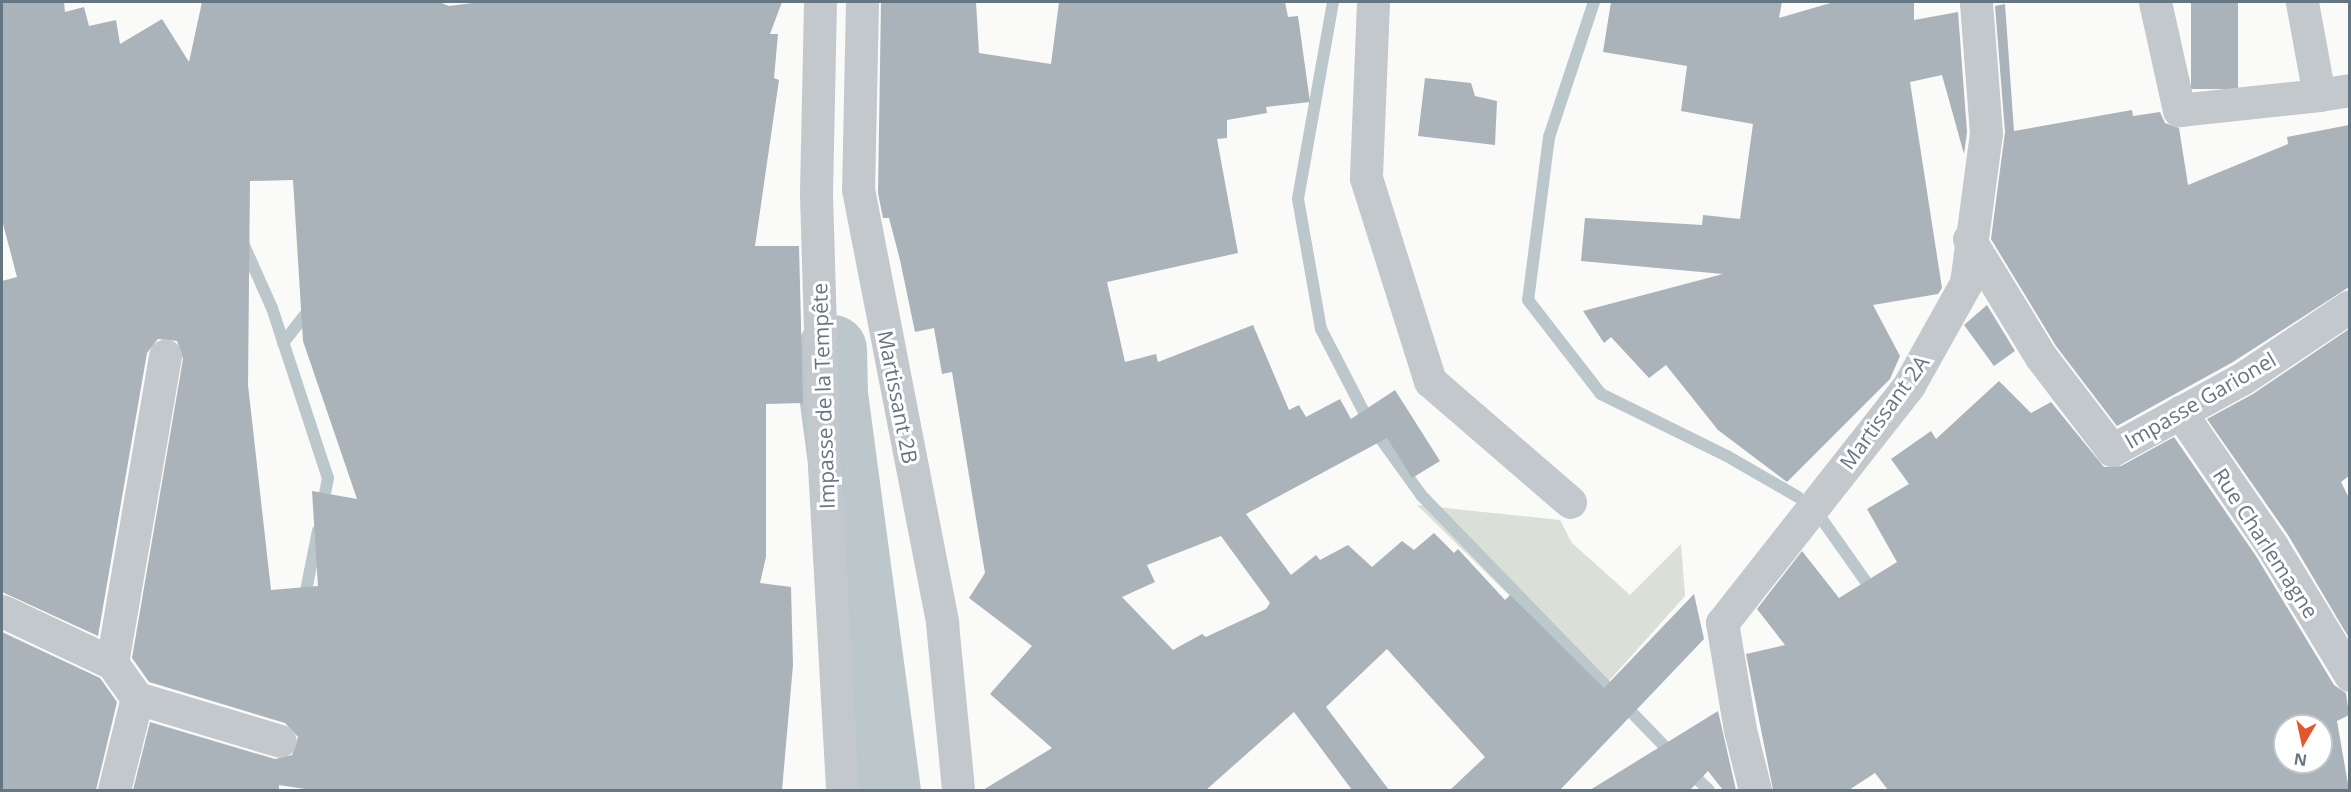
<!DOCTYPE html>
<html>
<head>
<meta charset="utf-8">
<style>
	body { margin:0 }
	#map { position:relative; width:2351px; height:792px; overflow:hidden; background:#fafaf8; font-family:"Open Sans",sans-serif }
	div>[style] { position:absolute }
	.green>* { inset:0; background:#dadfd7 }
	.stream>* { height:12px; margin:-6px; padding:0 6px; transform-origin:6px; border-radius:6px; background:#bbc7cb }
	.river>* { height:69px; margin:-34.5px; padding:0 34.5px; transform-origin:34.5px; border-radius:34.5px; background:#bbc7cb }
	.building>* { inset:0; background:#aab3b9; transform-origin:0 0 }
	.minor>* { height:33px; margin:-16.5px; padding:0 16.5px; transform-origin:16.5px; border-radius:16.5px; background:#c3c8cc }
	span { translate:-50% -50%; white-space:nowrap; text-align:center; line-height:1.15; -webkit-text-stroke:6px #fff; paint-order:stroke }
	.street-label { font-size:21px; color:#657683 }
	.frame { position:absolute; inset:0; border:3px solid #657683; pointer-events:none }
	.north { position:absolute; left:2273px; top:714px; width:60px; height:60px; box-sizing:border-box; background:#fff; border:2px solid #c1c8cd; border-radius:50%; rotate:189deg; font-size:16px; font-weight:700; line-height:24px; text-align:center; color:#657683 }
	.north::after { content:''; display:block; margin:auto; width:21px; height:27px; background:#e4572e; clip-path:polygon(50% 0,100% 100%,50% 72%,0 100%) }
</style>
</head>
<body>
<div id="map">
	<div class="green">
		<div style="clip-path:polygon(1417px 505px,1560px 520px,1572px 543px,1630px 595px,1681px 544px,1685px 596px,1608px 682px,1606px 690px)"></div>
	</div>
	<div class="stream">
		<div style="left:1333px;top:2px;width:200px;rotate:100.1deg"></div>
		<div style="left:1298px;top:199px;width:132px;rotate:80deg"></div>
		<div style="left:1321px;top:329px;width:107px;rotate:62.7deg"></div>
		<div style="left:1370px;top:424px;width:89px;rotate:54.2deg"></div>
		<div style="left:1422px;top:496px;width:362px;rotate:45.9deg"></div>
		<div style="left:1594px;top:2px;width:142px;rotate:108.4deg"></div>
		<div style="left:1549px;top:137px;width:164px;rotate:97.3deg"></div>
		<div style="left:1528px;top:300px;width:119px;rotate:52.2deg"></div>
		<div style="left:1601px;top:394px;width:140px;rotate:26.2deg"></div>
		<div style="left:1727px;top:456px;width:82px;rotate:30deg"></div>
		<div style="left:243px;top:243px;width:71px;rotate:66deg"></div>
		<div style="left:272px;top:308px;width:179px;rotate:71.8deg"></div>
		<div style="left:328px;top:478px;width:33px;rotate:101deg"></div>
		<div style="left:283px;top:343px;width:47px;rotate:-51.9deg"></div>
		<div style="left:1821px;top:518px;width:92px;rotate:54.8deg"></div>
		<div style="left:304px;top:601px;width:72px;rotate:-78.8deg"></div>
		<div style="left:1688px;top:770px;width:29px;rotate:44deg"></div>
	</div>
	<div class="river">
		<div style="left:832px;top:349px;width:45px;rotate:88.7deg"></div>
		<div style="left:833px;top:394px;width:400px;rotate:82.4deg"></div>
	</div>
	<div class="building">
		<div style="clip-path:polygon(evenodd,2px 2px,64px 2px,65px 12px,84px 7px,89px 26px,116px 20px,120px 44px,162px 19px,189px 62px,202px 2px,439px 2px,449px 6px,480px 2px,782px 2px,770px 34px,778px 34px,774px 78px,779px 80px,755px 246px,799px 246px,803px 403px,766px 404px,766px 557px,760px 583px,791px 587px,793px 665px,782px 790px,311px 790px,279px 785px,279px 790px,133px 790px,150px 722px,275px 759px,292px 755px,298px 737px,285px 723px,149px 682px,132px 658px,183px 359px,177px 341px,158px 339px,147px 353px,98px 636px,2px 592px,2px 281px,17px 277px,2px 220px,2px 2px,293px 180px,303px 341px,357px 499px,312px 491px,318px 586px,271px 590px,248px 385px,250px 181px,293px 180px)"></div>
		<div style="clip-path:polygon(evenodd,881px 2px,976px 2px,979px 53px,1051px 64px,1059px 2px,1285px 2px,1288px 17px,1298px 16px,1310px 102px,1266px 107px,1267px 113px,1227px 120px,1227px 138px,1217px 139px,1238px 253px,1107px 282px,1125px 362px,1156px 354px,1158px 362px,1253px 325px,1289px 410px,1299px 405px,1306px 417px,1340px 399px,1351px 419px,1395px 390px,1440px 461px,1412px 478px,1387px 438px,1246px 514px,1291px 575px,1316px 555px,1320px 560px,1348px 545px,1372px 567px,1402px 541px,1414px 550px,1434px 533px,1454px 553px,1458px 549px,1505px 600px,1510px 595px,1604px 688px,1694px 594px,1704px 639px,1560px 790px,1450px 790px,1485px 757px,1387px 649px,1326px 707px,1389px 790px,1352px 790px,1294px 712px,1206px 790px,983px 790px,1052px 748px,990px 694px,1032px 646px,969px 598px,985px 573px,952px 372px,942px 374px,934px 328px,915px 332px,900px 260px,889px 218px,883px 218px,878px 193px,881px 2px,1221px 536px,1270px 603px,1266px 609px,1206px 637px,1202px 634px,1173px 650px,1122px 597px,1155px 582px,1147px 565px,1221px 536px)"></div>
		<div style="clip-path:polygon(1611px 2px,1782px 2px,1779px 18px,1834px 2px,1914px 2px,1914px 20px,1958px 12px,1967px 132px,1964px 154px,1942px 75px,1910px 82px,1942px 288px,1938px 294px,1873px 305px,1900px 356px,1890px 379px,1787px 482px,1718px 430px,1666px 365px,1649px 378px,1611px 337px,1604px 343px,1583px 311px,1723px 274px,1581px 261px,1585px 218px,1702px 225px,1703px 215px,1740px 219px,1753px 124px,1681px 111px,1687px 66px,1603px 52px)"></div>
		<div style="left:2191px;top:2px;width:47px;height:87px"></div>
		<div style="clip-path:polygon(2005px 4px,2014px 131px,2132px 110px,2133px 116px,2160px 112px,2165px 123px,2179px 128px,2188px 185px,2288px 144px,2287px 137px,2349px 125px,2349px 287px,2233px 362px,2117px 426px,2056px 346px,1991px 239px,2005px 132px,1995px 6px)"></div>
		<div style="clip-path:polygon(1425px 78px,1471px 83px,1475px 96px,1497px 101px,1495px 145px,1418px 136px)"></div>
		<div style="clip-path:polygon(1987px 305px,2015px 351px,1994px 366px,1964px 325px)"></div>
		<div style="clip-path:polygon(2349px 329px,2349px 476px,2341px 482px,2349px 498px,2349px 638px,2288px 535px,2207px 419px,2253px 394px)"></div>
		<div style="clip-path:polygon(evenodd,1999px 381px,2031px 413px,2051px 402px,2104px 467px,2121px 466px,2174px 437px,2256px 556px,2334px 685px,2346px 693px,2349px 715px,2337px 721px,2349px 790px,1888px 790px,1875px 773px,1849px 790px,1773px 790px,1746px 654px,1785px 645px,1757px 609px,1802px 551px,1839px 598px,1897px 562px,1867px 509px,1909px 484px,1891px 459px,1931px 431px,1936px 439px,1999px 381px,2285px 726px,2321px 726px,2321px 762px,2285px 762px,2285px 726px)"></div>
		<div style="clip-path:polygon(2px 632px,100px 678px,117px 702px,96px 790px,2px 790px)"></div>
		<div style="clip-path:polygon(1718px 711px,1736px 790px,1723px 790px,1708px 771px,1690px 790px,1590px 790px)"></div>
	</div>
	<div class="minor">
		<div style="left:820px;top:2px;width:192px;rotate:91.2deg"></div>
		<div style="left:816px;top:194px;width:272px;rotate:88.3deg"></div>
		<div style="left:824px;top:466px;width:324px;rotate:86.8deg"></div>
		<div style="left:862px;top:2px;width:187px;rotate:91.2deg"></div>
		<div style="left:858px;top:189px;width:442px;rotate:79deg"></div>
		<div style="left:942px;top:623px;width:168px;rotate:84.5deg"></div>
		<div style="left:1373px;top:2px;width:176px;rotate:92.3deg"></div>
		<div style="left:1366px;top:178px;width:213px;rotate:72.5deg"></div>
		<div style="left:1430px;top:381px;width:185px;rotate:40.8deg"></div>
		<div style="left:2155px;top:2px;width:111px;rotate:77.5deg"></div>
		<div style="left:2179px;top:110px;width:141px;rotate:-6.1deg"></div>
		<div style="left:2319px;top:95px;width:95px;rotate:-100.4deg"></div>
		<div style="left:2319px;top:95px;width:31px;rotate:-9deg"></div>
		<div style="left:1969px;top:239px;width:138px;rotate:58.6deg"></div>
		<div style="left:2041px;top:357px;width:117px;rotate:52.6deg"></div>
		<div style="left:2112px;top:450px;width:149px;rotate:-28.8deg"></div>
		<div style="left:2243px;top:378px;width:129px;rotate:-33.9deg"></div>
		<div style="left:2180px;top:412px;width:163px;rotate:55.5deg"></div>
		<div style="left:2272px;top:546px;width:151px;rotate:58.8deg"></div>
		<div style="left:2px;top:611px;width:122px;rotate:25.3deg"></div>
		<div style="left:112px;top:663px;width:43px;rotate:54.5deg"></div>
		<div style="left:112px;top:663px;width:312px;rotate:-80.2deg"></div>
		<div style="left:137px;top:698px;width:149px;rotate:16.7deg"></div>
		<div style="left:114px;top:790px;width:95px;rotate:-76deg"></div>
		<div style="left:1755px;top:790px;width:62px;rotate:-104deg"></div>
		<div style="left:1740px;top:730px;width:109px;rotate:-99.5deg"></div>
		<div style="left:1722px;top:623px;width:303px;rotate:-51.8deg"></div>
		<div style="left:1909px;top:385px;width:117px;rotate:-60.8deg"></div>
		<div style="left:1966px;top:283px;width:151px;rotate:-82.4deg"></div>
		<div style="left:1986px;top:133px;width:131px;rotate:-94.4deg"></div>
	</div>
	<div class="street-label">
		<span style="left:823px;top:396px;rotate:-92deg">Impasse de la Tempête</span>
		<span style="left:898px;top:397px;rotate:79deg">Martissant 2B</span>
		<span style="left:2200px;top:400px;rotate:-30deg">Impasse Garionel</span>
		<span style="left:1884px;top:412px;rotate:-54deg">Martissant 2A</span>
		<span style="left:2266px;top:543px;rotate:57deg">Rue Charlemagne</span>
	</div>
	<div class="frame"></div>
	<div class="north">N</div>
</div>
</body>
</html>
